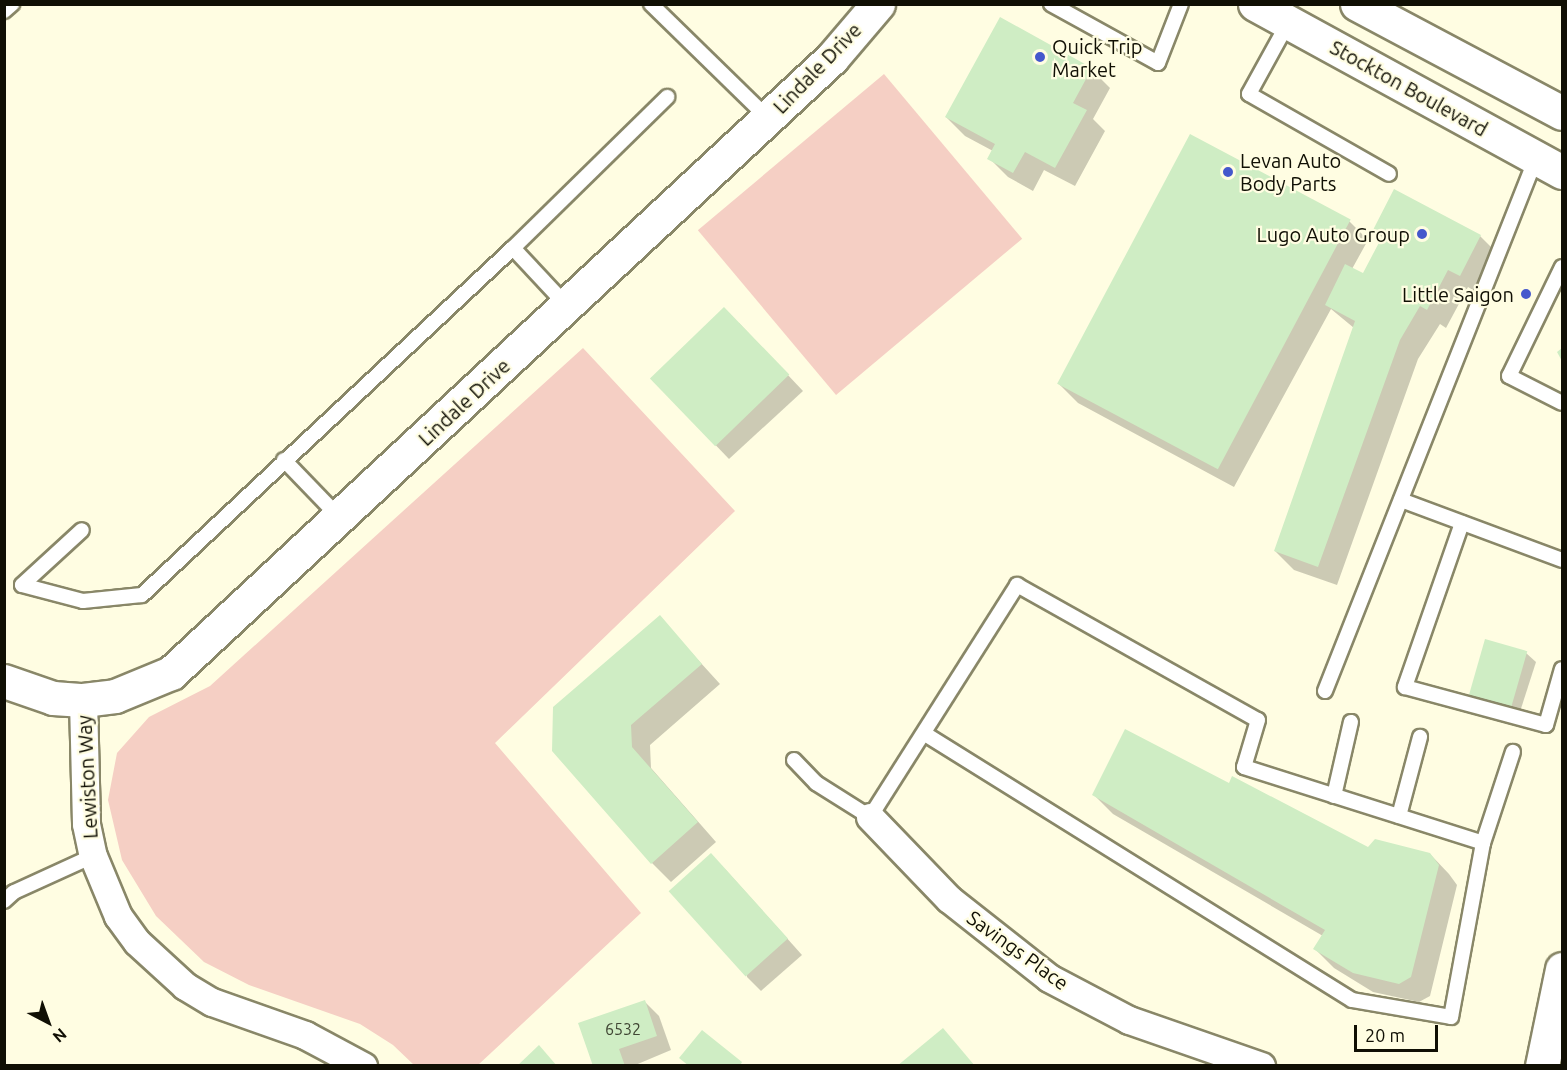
<!DOCTYPE html>
<html>
<head>
<meta charset="utf-8">
<style>
	body { margin:0 }
	#map { position:relative; width:1567px; height:1070px; overflow:hidden; background:#fffde2; font-family:Ubuntu,sans-serif }
	div>[style] { position:absolute }
	.green>* { inset:0; background:#f5cfc4; transform-origin:0 0 }
	.shadow>* { inset:0; background:#0003 }
	.building>* { inset:0; background:#cfedc4; transform-origin:0 0 }
	.roads { filter:drop-shadow(2px 0 #898768) drop-shadow(-2px 0 #898768) drop-shadow(0 2px #898768) drop-shadow(0 -2px #898768) }
	.lane>* { height:14px; margin:-7px; padding:0 7px; transform-origin:7px; border-radius:7px; background:#fff }
	.street>* { height:27px; margin:-13.5px; padding:0 13.5px; transform-origin:13.5px; border-radius:13.5px; background:#fff }
	.secondary>* { height:33px; margin:-16.5px; padding:0 16.5px; transform-origin:16.5px; border-radius:16.5px; background:#fff }
	.dots>* { width:16px; height:16px; translate:-50% -50%; box-sizing:border-box; border:3px solid #fffde2; border-radius:50% }
	span { translate:-50% -50%; white-space:nowrap; text-align:center; line-height:1.15; -webkit-text-stroke:4.5px #fffde2; paint-order:stroke }
	.number-label { font-size:16px; color:#404634 }
	.number-label span { -webkit-text-stroke-width:0 }
	.poi-label { font-size:20px; color:#100f04 }
	.left { translate:0 -50%; text-align:left }
	.right { translate:-100% -50%; text-align:right }
	.street-label { font-size:20px; color:#100f04 }
	.frame { position:absolute; inset:0; border:6px solid #100f04; pointer-events:none }
	.north { position:absolute; left:18px; top:992px; width:60px; height:60px; -webkit-text-stroke:4px #fffde2; paint-order:stroke; rotate:139deg; font-size:16px; font-weight:700; line-height:24px; text-align:center; color:#100f04 }
	.north::after { content:''; display:block; margin:auto; width:21px; height:27px; background:#100f04; clip-path:polygon(50% 0,100% 100%,50% 72%,0 100%) }
	.scale { position:absolute; left:1354px; top:1025px; width:84px; height:27px; box-sizing:border-box; border:3px solid #100f04; border-top:0; padding-left:8px; font-size:18px; line-height:21px; white-space:nowrap; color:#100f04; -webkit-text-stroke:4px #fffde2; paint-order:stroke }
</style>
</head>
<body>
<div id="map">
	<div class="green">
		<div style="left:884px;top:74px;width:215px;height:243px;rotate:50deg"></div>
		<div style="clip-path:polygon(583px 348px,735px 511px,495px 743px,641px 913px,478px 1065px,414px 1065px,393px 1045px,360px 1024px,249px 985px,204px 962px,156px 916px,122px 860px,108px 800px,117px 753px,149px 717px,210px 686px)"></div>
	</div>
	<div class="shadow">
		<div style="clip-path:polygon(1091px 69px,1110px 88px,1093px 119px,1105px 131px,1075px 186px,1044px 170px,1033px 191px,1008px 177px,989px 158px,993px 151px,965px 136px,946px 117px)"></div>
		<div style="clip-path:polygon(1349px 221px,1368px 240px,1352px 269px,1364px 275px,1383px 238px,1375px 230px,1480px 236px,1499px 255px,1479px 294px,1468px 287px,1446px 328px,1440px 324px,1418px 359px,1337px 585px,1294px 570px,1275px 551px,1354px 328px,1331px 309px,1234px 487px,1078px 403px,1059px 384px)"></div>
		<div style="clip-path:polygon(739px 323px,803px 391px,729px 459px,651px 378px)"></div>
		<div style="clip-path:polygon(659px 617px,720px 684px,650px 745px,651px 768px,716px 842px,671px 882px,652px 863px,554px 708px)"></div>
		<div style="clip-path:polygon(1526px 653px,1536px 662px,1518px 718px,1479px 706px,1469px 696px)"></div>
		<div style="clip-path:polygon(1230px 785px,1369px 849px,1430px 854px,1449px 874px,1457px 885px,1430px 996px,1419px 1002px,1373px 992px,1334px 968px,1315px 949px,1323px 936px,1113px 814px,1094px 795px)"></div>
		<div style="clip-path:polygon(725px 869px,802px 955px,761px 991px,747px 977px)"></div>
		<div style="clip-path:polygon(644px 1001px,659px 1016px,671px 1050px,633px 1066px,595px 1066px)"></div>
	</div>
	<div class="building">
		<div style="clip-path:polygon(1000px 17px,1092px 68px,1073px 103px,1087px 110px,1055px 168px,1025px 152px,1013px 173px,987px 159px,995px 144px,945px 117px)"></div>
		<div style="left:1190px;top:134px;width:182px;height:283px;rotate:28deg"></div>
		<div style="clip-path:polygon(1394px 189px,1481px 235px,1460px 276px,1448px 270px,1427px 310px,1420px 306px,1400px 340px,1318px 567px,1274px 551px,1355px 321px,1325px 305px,1345px 264px,1363px 273px,1383px 235px,1373px 230px)"></div>
		<div style="left:724px;top:307px;width:94px;height:103px;rotate:46deg"></div>
		<div style="clip-path:polygon(1562px 348px,1562px 361px,1557px 352px)"></div>
		<div style="clip-path:polygon(660px 615px,702px 664px,631px 725px,632px 747px,698px 822px,651px 864px,552px 751px,553px 707px)"></div>
		<div style="left:1485px;top:639px;width:44px;height:60px;rotate:16deg"></div>
		<div style="clip-path:polygon(1125px 729px,1229px 783px,1232px 776px,1368px 847px,1375px 839px,1430px 853px,1439px 865px,1411px 977px,1399px 984px,1353px 973px,1313px 949px,1325px 930px,1092px 795px)"></div>
		<div style="left:711px;top:853px;width:115px;height:57px;rotate:48deg"></div>
		<div style="clip-path:polygon(645px 1000px,657px 1036px,619px 1049px,625px 1066px,593px 1066px,578px 1023px)"></div>
		<div style="clip-path:polygon(943px 1028px,975px 1066px,897px 1066px)"></div>
		<div style="clip-path:polygon(702px 1030px,742px 1062px,740px 1066px,689px 1066px,679px 1058px)"></div>
		<div style="clip-path:polygon(539px 1045px,557px 1066px,517px 1066px)"></div>
	</div>
	<div class="roads">
		<div class="lane">
			<div style="left:651px;top:4px;width:163px;rotate:44.3deg"></div>
			<div style="left:1051px;top:4px;width:122px;rotate:28.9deg"></div>
			<div style="left:1158px;top:63px;width:63px;rotate:-68.7deg"></div>
			<div style="left:4px;top:11px;width:11px;rotate:-41deg"></div>
			<div style="left:1288px;top:23px;width:81px;rotate:118.8deg"></div>
			<div style="left:1249px;top:94px;width:161px;rotate:29.7deg"></div>
			<div style="left:513px;top:248px;width:79px;rotate:47deg"></div>
			<div style="left:1562px;top:267px;width:121px;rotate:115.9deg"></div>
			<div style="left:1509px;top:376px;width:59px;rotate:27deg"></div>
			<div style="left:284px;top:460px;width:79px;rotate:46deg"></div>
			<div style="left:1401px;top:500px;width:172px;rotate:20.4deg"></div>
			<div style="left:1462px;top:523px;width:174px;rotate:109.2deg"></div>
			<div style="left:1405px;top:687px;width:146px;rotate:15.1deg"></div>
			<div style="left:1546px;top:725px;width:58px;rotate:-74.1deg"></div>
			<div style="left:22px;top:585px;width:63px;rotate:14.7deg"></div>
			<div style="left:83px;top:601px;width:59px;rotate:-5.8deg"></div>
			<div style="left:142px;top:595px;width:508px;rotate:-43.09deg"></div>
			<div style="left:513px;top:248px;width:216px;rotate:-44.4deg"></div>
			<div style="left:22px;top:585px;width:81px;rotate:-42.5deg"></div>
			<div style="left:1325px;top:691px;width:573px;rotate:-68.4deg"></div>
			<div style="left:794px;top:760px;width:32px;rotate:46deg"></div>
			<div style="left:816px;top:783px;width:64px;rotate:32.2deg"></div>
			<div style="left:870px;top:817px;width:275px;rotate:-57.6deg"></div>
			<div style="left:1017px;top:585px;width:276px;rotate:29.3deg"></div>
			<div style="left:1258px;top:720px;width:49px;rotate:106.6deg"></div>
			<div style="left:1244px;top:767px;width:251px;rotate:17.6deg"></div>
			<div style="left:1483px;top:843px;width:177px;rotate:100.4deg"></div>
			<div style="left:1451px;top:1017px;width:100px;rotate:-170.3deg"></div>
			<div style="left:1352px;top:1000px;width:503px;rotate:-148.08deg"></div>
			<div style="left:1334px;top:796px;width:76px;rotate:-77.1deg"></div>
			<div style="left:1399px;top:816px;width:82px;rotate:-75.1deg"></div>
			<div style="left:1483px;top:843px;width:96px;rotate:-71.8deg"></div>
			<div style="left:4px;top:901px;width:13px;rotate:-42deg"></div>
			<div style="left:14px;top:892px;width:87px;rotate:-24.5deg"></div>
		</div>
		<div class="street">
			<div style="left:83px;top:700px;width:124px;rotate:88.6deg"></div>
			<div style="left:86px;top:824px;width:33px;rotate:78deg"></div>
			<div style="left:93px;top:856px;width:65px;rotate:67.4deg"></div>
			<div style="left:118px;top:916px;width:32px;rotate:54deg"></div>
			<div style="left:137px;top:942px;width:65px;rotate:42.5deg"></div>
			<div style="left:185px;top:986px;width:31px;rotate:31deg"></div>
			<div style="left:212px;top:1002px;width:99px;rotate:19.5deg"></div>
			<div style="left:305px;top:1035px;width:66px;rotate:28.1deg"></div>
			<div style="left:870px;top:817px;width:114px;rotate:46.1deg"></div>
			<div style="left:949px;top:899px;width:127px;rotate:38.3deg"></div>
			<div style="left:1049px;top:978px;width:90px;rotate:27.7deg"></div>
			<div style="left:1129px;top:1020px;width:140px;rotate:19.2deg"></div>
		</div>
		<div class="secondary">
			<div style="left:1255px;top:4px;width:350px;rotate:28.7deg"></div>
			<div style="left:1357px;top:4px;width:232px;rotate:28deg"></div>
			<div style="left:4px;top:681px;width:52px;rotate:19.1deg"></div>
			<div style="left:53px;top:698px;width:30px;rotate:4deg"></div>
			<div style="left:83px;top:700px;width:32px;rotate:-7deg"></div>
			<div style="left:115px;top:696px;width:61px;rotate:-22.3deg"></div>
			<div style="left:171px;top:673px;width:903px;rotate:-42.94deg"></div>
			<div style="left:832px;top:58px;width:71px;rotate:-49.6deg"></div>
			<div style="left:1542px;top:1066px;width:99px;rotate:-78.3deg"></div>
		</div>
	</div>
	<div class="dots">
		<div style="left:1040px;top:57px;background:#4558cc"></div>
		<div style="left:1228px;top:172px;background:#4558cc"></div>
		<div style="left:1422px;top:234px;background:#4558cc"></div>
		<div style="left:1526px;top:294px;background:#4558cc"></div>
	</div>
	<div class="number-label">
		<span style="left:623px;top:1029px">6532</span>
	</div>
	<div class="poi-label">
		<span class="left" style="left:1052px;top:58px">Quick Trip<br>Market</span>
		<span class="left" style="left:1240px;top:172px">Levan Auto<br>Body Parts</span>
		<span class="right" style="left:1410px;top:234px">Lugo Auto Group</span>
		<span class="right" style="left:1514px;top:294px">Little Saigon</span>
	</div>
	<div class="street-label">
		<span style="left:817px;top:68px;rotate:-46deg">Lindale Drive</span>
		<span style="left:1409px;top:88px;rotate:29deg">Stockton Boulevard</span>
		<span style="left:464px;top:402px;rotate:-43deg">Lindale Drive</span>
		<span style="left:87px;top:777px;rotate:-93deg">Lewiston Way</span>
		<span style="left:1018px;top:950px;rotate:36deg">Savings Place</span>
	</div>
	<div class="frame"></div>
	<div class="north">N</div>
	<div class="scale">20 m</div>
</div>
</body>
</html>
